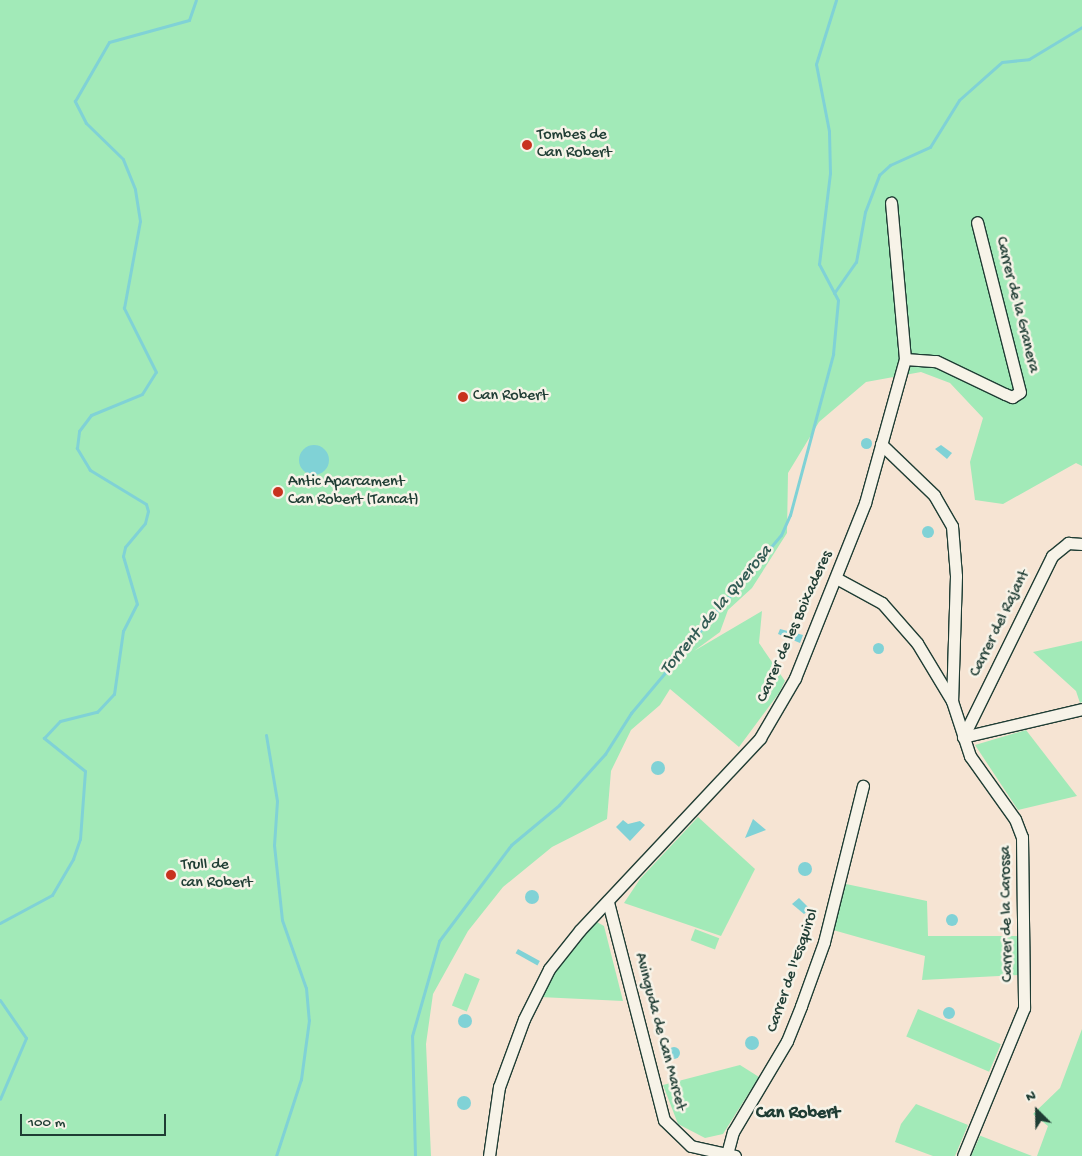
<!DOCTYPE html>
<html>
<head>
<meta charset="utf-8">
<style>
	body { margin:0 }
	#map { position:relative; width:1082px; height:1156px; overflow:hidden; background:#f6e4d3; font-family:"Gochi Hand",sans-serif }
	div>[style] { position:absolute }
	.green>* { inset:0; background:#a2eab8; transform-origin:0 0 }
	.water>* { inset:0; background:#80d2d6; transform-origin:0 0 }
	.round { border-radius:50% }
	.stream>* { height:3px; margin:-1.5px; padding:0 1.5px; transform-origin:1.5px; border-radius:1.5px; background:#80d2d6 }
	.roads { filter:drop-shadow(1px 0 #1f3d34) drop-shadow(-1px 0 #1f3d34) drop-shadow(0 1px #1f3d34) drop-shadow(0 -1px #1f3d34) }
	.street>* { height:11px; margin:-5.5px; padding:0 5.5px; transform-origin:5.5px; border-radius:5.5px; background:#f7f3e8 }
	.dots>* { width:14px; height:14px; translate:-50% -50%; box-sizing:border-box; border:2px solid #f7f3e8; border-radius:50% }
	span { translate:-50% -50%; white-space:nowrap; text-align:center; line-height:1.15; -webkit-text-stroke:5px #f7f3e8; paint-order:stroke }
	.poi-label { font-size:16px; color:#1f3d34 }
	.left { translate:0 -50%; text-align:left }
	.street-label { font-size:16px; color:#1f3d34 }
	.water-label { font-size:18px; color:#325b54; font-style:italic }
	.neighbourhood-label { font-size:18px; color:#1f3d34; font-weight:700 }
	.north { position:absolute; left:1012px; top:1086px; width:50px; height:50px; -webkit-text-stroke:4px #f7f3e8; paint-order:stroke; rotate:337deg; font-size:14px; font-weight:700; line-height:20px; text-align:center; color:#1f3d34 }
	.north::after { content:''; display:block; margin:auto; width:18px; height:22px; background:#1f3d34; clip-path:polygon(50% 0,100% 100%,50% 72%,0 100%) }
	.scale { position:absolute; left:20px; top:1114px; width:146px; height:22px; box-sizing:border-box; border:2px solid #1f3d34; border-top:0; padding-left:6px; font-size:15px; line-height:18px; white-space:nowrap; color:#1f3d34; -webkit-text-stroke:4px #f7f3e8; paint-order:stroke }
</style>
</head>
<body>
<div id="map">
	<div class="green">
		<div style="clip-path:polygon(0 0,1082px 0,1082px 466px,1076px 463px,1003px 504px,975px 500px,970px 462px,983px 418px,950px 383px,921px 372px,866px 382px,819px 422px,788px 473px,787px 533px,752px 588px,728px 610px,720px 632px,694px 651px,762px 611px,759px 643px,785px 681px,779px 693px,739px 747px,670px 689px,660px 705px,631px 730px,611px 771px,607px 819px,552px 847px,503px 887px,468px 931px,433px 994px,426px 1044px,431px 1156px,0 1156px)"></div>
		<div style="clip-path:polygon(1082px 641px,1082px 702px,1080px 703px,1076px 691px,1033px 652px)"></div>
		<div style="clip-path:polygon(1026px 730px,1077px 796px,1018px 810px,975px 745px)"></div>
		<div style="clip-path:polygon(698px 817px,755px 869px,721px 936px,624px 903px,640px 879px)"></div>
		<div style="clip-path:polygon(846px 884px,927px 901px,928px 936px,1018px 936px,1019px 975px,922px 980px,925px 956px,833px 930px)"></div>
		<div style="clip-path:polygon(595px 921px,604px 926px,623px 1001px,540px 997px,568px 951px)"></div>
		<div style="left:695px;top:929px;width:26px;height:12px;rotate:21deg"></div>
		<div style="left:465px;top:973px;width:16px;height:35px;rotate:22deg"></div>
		<div style="left:918px;top:1009px;width:90px;height:30px;rotate:23deg"></div>
		<div style="clip-path:polygon(1082px 1029px,1082px 1156px,1037px 1156px,1048px 1126px,1033px 1114px,1060px 1088px)"></div>
		<div style="clip-path:polygon(740px 1065px,759px 1077px,723px 1134px,705px 1138px,678px 1124px,663px 1085px)"></div>
		<div style="clip-path:polygon(916px 1104px,968px 1125px,955px 1156px,933px 1156px,895px 1142px,901px 1124px)"></div>
		<div style="clip-path:polygon(980px 1136px,981px 1136px,1032px 1156px,971px 1156px)"></div>
	</div>
	<div class="water">
		<div class="round" style="left:860.5px;top:437.5px;width:11px;height:11px"></div>
		<div style="clip-path:polygon(941px 445px,952px 453px,947px 459px,935px 449px)"></div>
		<div class="round" style="left:299px;top:445px;width:30px;height:30px"></div>
		<div class="round" style="left:922px;top:526px;width:12px;height:12px"></div>
		<div style="clip-path:polygon(780px 629px,803px 635px,800px 643px,778px 634px)"></div>
		<div class="round" style="left:872.5px;top:642.5px;width:11px;height:11px"></div>
		<div class="round" style="left:651px;top:761px;width:14px;height:14px"></div>
		<div style="clip-path:polygon(753px 819px,766px 830px,745px 838px)"></div>
		<div style="clip-path:polygon(623px 820px,628px 824px,640px 821px,645px 825px,630px 841px,616px 827px)"></div>
		<div class="round" style="left:798px;top:862px;width:14px;height:14px"></div>
		<div class="round" style="left:525px;top:890px;width:14px;height:14px"></div>
		<div style="clip-path:polygon(799px 898px,810px 909px,804px 914px,792px 904px)"></div>
		<div class="round" style="left:946px;top:914px;width:12px;height:12px"></div>
		<div style="left:518px;top:949px;width:25px;height:5px;rotate:29deg"></div>
		<div class="round" style="left:943px;top:1007px;width:12px;height:12px"></div>
		<div class="round" style="left:458px;top:1014px;width:14px;height:14px"></div>
		<div class="round" style="left:745px;top:1036px;width:14px;height:14px"></div>
		<div class="round" style="left:668px;top:1047px;width:12px;height:12px"></div>
		<div class="round" style="left:457px;top:1096px;width:14px;height:14px"></div>
	</div>
	<div class="stream">
		<div style="left:834px;top:293px;width:38px;rotate:-55deg"></div>
		<div style="left:856px;top:262px;width:51px;rotate:-79.8deg"></div>
		<div style="left:865px;top:212px;width:40px;rotate:-69deg"></div>
		<div style="left:879px;top:175px;width:15px;rotate:-42deg"></div>
		<div style="left:890px;top:165px;width:44px;rotate:-24.2deg"></div>
		<div style="left:930px;top:147px;width:55px;rotate:-58.3deg"></div>
		<div style="left:959px;top:100px;width:57px;rotate:-41.5deg"></div>
		<div style="left:1002px;top:62px;width:27px;rotate:-6deg"></div>
		<div style="left:1029px;top:59px;width:62px;rotate:-31.1deg"></div>
		<div style="left:266px;top:735px;width:67px;rotate:80.5deg"></div>
		<div style="left:277px;top:801px;width:44px;rotate:93.9deg"></div>
		<div style="left:274px;top:845px;width:75px;rotate:83.9deg"></div>
		<div style="left:282px;top:920px;width:72px;rotate:70.6deg"></div>
		<div style="left:306px;top:988px;width:32px;rotate:85deg"></div>
		<div style="left:309px;top:1020px;width:60px;rotate:97.7deg"></div>
		<div style="left:301px;top:1079px;width:81px;rotate:108deg"></div>
		<div style="left:0;top:923px;width:59px;rotate:-28.3deg"></div>
		<div style="left:52px;top:895px;width:42px;rotate:-59.7deg"></div>
		<div style="left:73px;top:859px;width:21px;rotate:-71deg"></div>
		<div style="left:80px;top:839px;width:68px;rotate:-85.8deg"></div>
		<div style="left:85px;top:771px;width:53px;rotate:-141.2deg"></div>
		<div style="left:44px;top:738px;width:23px;rotate:-47deg"></div>
		<div style="left:60px;top:721px;width:38px;rotate:-14deg"></div>
		<div style="left:97px;top:712px;width:25px;rotate:-47deg"></div>
		<div style="left:114px;top:694px;width:64px;rotate:-81.9deg"></div>
		<div style="left:123px;top:631px;width:30px;rotate:-63deg"></div>
		<div style="left:137px;top:604px;width:50px;rotate:-106.3deg"></div>
		<div style="left:123px;top:556px;width:9px;rotate:-77deg"></div>
		<div style="left:125px;top:547px;width:31px;rotate:-50deg"></div>
		<div style="left:145px;top:523px;width:12px;rotate:-76deg"></div>
		<div style="left:148px;top:511px;width:7px;rotate:-106deg"></div>
		<div style="left:146px;top:504px;width:66px;rotate:-148.7deg"></div>
		<div style="left:90px;top:470px;width:26px;rotate:-121deg"></div>
		<div style="left:77px;top:448px;width:17px;rotate:-83deg"></div>
		<div style="left:79px;top:431px;width:20px;rotate:-53deg"></div>
		<div style="left:91px;top:415px;width:55px;rotate:-22.4deg"></div>
		<div style="left:142px;top:394px;width:26px;rotate:-58deg"></div>
		<div style="left:156px;top:372px;width:72px;rotate:-116.6deg"></div>
		<div style="left:124px;top:308px;width:88px;rotate:-79.6deg"></div>
		<div style="left:140px;top:221px;width:32px;rotate:-99deg"></div>
		<div style="left:135px;top:189px;width:32px;rotate:-112deg"></div>
		<div style="left:123px;top:159px;width:52px;rotate:-135.8deg"></div>
		<div style="left:86px;top:123px;width:25px;rotate:-117deg"></div>
		<div style="left:75px;top:101px;width:68px;rotate:-60deg"></div>
		<div style="left:109px;top:42px;width:83px;rotate:-15.4deg"></div>
		<div style="left:189px;top:20px;width:21px;rotate:-71deg"></div>
		<div style="left:0;top:1000px;width:46px;rotate:55.6deg"></div>
		<div style="left:26px;top:1038px;width:66px;rotate:113.1deg"></div>
		<div style="left:415px;top:1156px;width:120px;rotate:-91.4deg"></div>
		<div style="left:412px;top:1036px;width:99px;rotate:-74.1deg"></div>
		<div style="left:439px;top:941px;width:120px;rotate:-53.1deg"></div>
		<div style="left:511px;top:845px;width:62px;rotate:-39.8deg"></div>
		<div style="left:559px;top:805px;width:69px;rotate:-48deg"></div>
		<div style="left:605px;top:754px;width:49px;rotate:-57.6deg"></div>
		<div style="left:631px;top:713px;width:233px;rotate:-49.9deg"></div>
		<div style="left:781px;top:535px;width:22px;rotate:-66deg"></div>
		<div style="left:790px;top:515px;width:167px;rotate:-75deg"></div>
		<div style="left:833px;top:354px;width:54px;rotate:-84.7deg"></div>
		<div style="left:838px;top:300px;width:41px;rotate:-117.8deg"></div>
		<div style="left:819px;top:264px;width:92px;rotate:-83.1deg"></div>
		<div style="left:830px;top:173px;width:42px;rotate:-91.4deg"></div>
		<div style="left:829px;top:131px;width:68px;rotate:-101deg"></div>
		<div style="left:816px;top:64px;width:67px;rotate:-72.6deg"></div>
	</div>
	<div class="roads">
		<div class="street">
			<div style="left:905px;top:359px;width:31px;rotate:4deg"></div>
			<div style="left:936px;top:361px;width:76px;rotate:25.6deg"></div>
			<div style="left:1005px;top:394px;width:8px;rotate:23deg"></div>
			<div style="left:1012px;top:397px;width:9px;rotate:-32deg"></div>
			<div style="left:1020px;top:392px;width:175px;rotate:-104.2deg"></div>
			<div style="left:881px;top:444px;width:74px;rotate:43.9deg"></div>
			<div style="left:934px;top:495px;width:36px;rotate:60deg"></div>
			<div style="left:952px;top:526px;width:50px;rotate:85.4deg"></div>
			<div style="left:956px;top:576px;width:125px;rotate:91.8deg"></div>
			<div style="left:836px;top:578px;width:52px;rotate:28.5deg"></div>
			<div style="left:882px;top:603px;width:53px;rotate:48.8deg"></div>
			<div style="left:917px;top:643px;width:68px;rotate:58.9deg"></div>
			<div style="left:952px;top:701px;width:58px;rotate:71.9deg"></div>
			<div style="left:970px;top:756px;width:77px;rotate:54.5deg"></div>
			<div style="left:1015px;top:819px;width:19px;rotate:69deg"></div>
			<div style="left:1022px;top:837px;width:171px;rotate:89.3deg"></div>
			<div style="left:1024px;top:1008px;width:160px;rotate:112.4deg"></div>
			<div style="left:963px;top:737px;width:202px;rotate:-63.8deg"></div>
			<div style="left:1052px;top:556px;width:21px;rotate:-39deg"></div>
			<div style="left:1068px;top:543px;width:14px;rotate:4deg"></div>
			<div style="left:963px;top:737px;width:122px;rotate:-13.2deg"></div>
			<div style="left:608px;top:902px;width:225px;rotate:75.6deg"></div>
			<div style="left:664px;top:1120px;width:37px;rotate:44deg"></div>
			<div style="left:691px;top:1146px;width:45px;rotate:12.8deg"></div>
			<div style="left:727px;top:1154px;width:23px;rotate:-75deg"></div>
			<div style="left:733px;top:1132px;width:106px;rotate:-59.3deg"></div>
			<div style="left:787px;top:1041px;width:38px;rotate:-68deg"></div>
			<div style="left:801px;top:1006px;width:68px;rotate:-70.2deg"></div>
			<div style="left:824px;top:942px;width:161px;rotate:-76deg"></div>
			<div style="left:489px;top:1156px;width:70px;rotate:-81.8deg"></div>
			<div style="left:499px;top:1087px;width:72px;rotate:-69.8deg"></div>
			<div style="left:524px;top:1019px;width:56px;rotate:-63.4deg"></div>
			<div style="left:549px;top:969px;width:50px;rotate:-51.5deg"></div>
			<div style="left:580px;top:930px;width:263px;rotate:-46.8deg"></div>
			<div style="left:760px;top:738px;width:69px;rotate:-59.7deg"></div>
			<div style="left:795px;top:678px;width:188px;rotate:-68.2deg"></div>
			<div style="left:865px;top:503px;width:149px;rotate:-74.5deg"></div>
			<div style="left:905px;top:359px;width:157px;rotate:-95.1deg"></div>
		</div>
	</div>
	<div class="dots">
		<div style="left:527px;top:145px;background:#c8321e"></div>
		<div style="left:463px;top:397px;background:#c8321e"></div>
		<div style="left:278px;top:492px;background:#c8321e"></div>
		<div style="left:171px;top:875px;background:#c8321e"></div>
	</div>
	<div class="poi-label">
		<span class="left" style="left:537px;top:145px">Tombes de<br>Can Robert</span>
		<span class="left" style="left:473px;top:397px">Can Robert</span>
		<span class="left" style="left:288px;top:492px">Antic Aparcament<br>Can Robert (Tancat)</span>
		<span class="left" style="left:181px;top:875px">Trull de<br>can Robert</span>
	</div>
	<div class="street-label">
		<span style="left:1016px;top:305px;rotate:76deg">Carrer de la Granera</span>
		<span style="left:1001px;top:624px;rotate:-64deg">Carrer del Rajant</span>
		<span style="left:796px;top:627px;rotate:-66deg">Carrer de les Boixaderes</span>
		<span style="left:1008px;top:914px;rotate:-91deg">Carrer de la Carossa</span>
		<span style="left:794px;top:971px;rotate:-71deg">Carrer de l'Esquirol</span>
		<span style="left:659px;top:1032px;rotate:75deg">Avinguda de Can Marcet</span>
	</div>
	<div class="water-label">
		<span style="left:717px;top:611px;rotate:-50deg">Torrent de la Querosa</span>
	</div>
	<div class="neighbourhood-label">
		<span style="left:798px;top:1114px">Can Robert</span>
	</div>
	<div class="north">N</div>
	<div class="scale">100 m</div>
</div>
</body>
</html>
